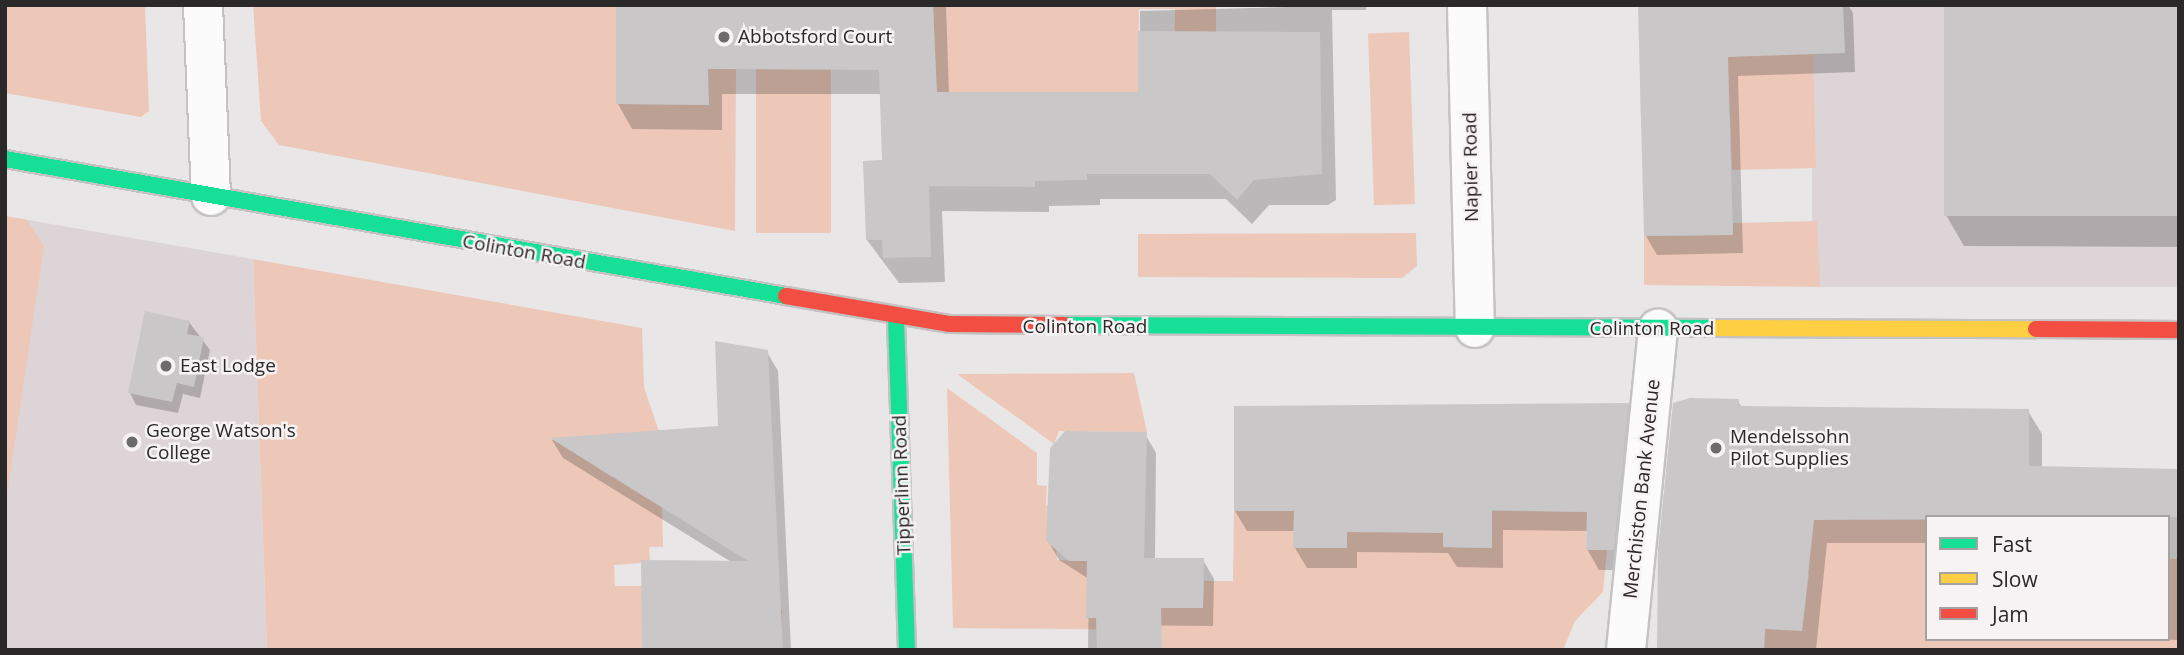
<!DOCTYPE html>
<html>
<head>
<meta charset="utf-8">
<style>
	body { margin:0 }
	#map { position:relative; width:2184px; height:655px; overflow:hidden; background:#e9e6e7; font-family:"Open Sans",sans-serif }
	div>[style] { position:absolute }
	.built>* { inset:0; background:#ddd4d7; transform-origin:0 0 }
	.green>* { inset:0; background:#edc8b9; transform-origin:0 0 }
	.shadow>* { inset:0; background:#0003 }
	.building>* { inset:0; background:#c9c7c7; transform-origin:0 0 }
	.roads { filter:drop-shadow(2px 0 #c4c2c3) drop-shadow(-2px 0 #c4c2c3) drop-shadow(0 2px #c4c2c3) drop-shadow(0 -2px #c4c2c3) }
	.street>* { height:38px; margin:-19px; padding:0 19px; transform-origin:19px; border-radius:19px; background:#fcfbfb }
	.fast>* { height:16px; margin:-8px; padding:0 8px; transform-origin:8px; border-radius:8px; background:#16e098 }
	.slow>* { height:16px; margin:-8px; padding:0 8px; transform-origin:8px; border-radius:8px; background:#ffcf43 }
	.jam>* { height:16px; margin:-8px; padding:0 8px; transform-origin:8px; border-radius:8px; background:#f24e42 }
	.dots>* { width:19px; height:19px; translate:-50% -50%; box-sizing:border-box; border:4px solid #f7f3f4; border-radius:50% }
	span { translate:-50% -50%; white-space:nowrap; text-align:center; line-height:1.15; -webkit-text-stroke:5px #f7f3f4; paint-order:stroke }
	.poi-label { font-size:19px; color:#2a2829 }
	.left { translate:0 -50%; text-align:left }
	.street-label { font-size:19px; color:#2a2829 }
	.frame { position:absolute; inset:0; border:7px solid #2a2829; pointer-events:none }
	.legend { position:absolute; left:1925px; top:515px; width:245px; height:126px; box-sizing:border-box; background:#f7f3f4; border:2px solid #a5a2a3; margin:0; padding:9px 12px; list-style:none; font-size:21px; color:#2a2829 }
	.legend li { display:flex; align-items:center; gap:14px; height:35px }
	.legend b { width:35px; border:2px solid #a5a2a3 }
</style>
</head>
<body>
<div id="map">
	<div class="built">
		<div style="left:1812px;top:5px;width:367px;height:282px"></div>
		<div style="clip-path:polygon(5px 216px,253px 259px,267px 650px,5px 650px)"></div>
	</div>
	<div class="green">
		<div style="clip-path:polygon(5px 5px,145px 5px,149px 111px,141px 117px,5px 93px)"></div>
		<div style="clip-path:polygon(253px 5px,616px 5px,616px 104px,708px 105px,708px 68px,736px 69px,735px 231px,279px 145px,261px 121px)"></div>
		<div style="clip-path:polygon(933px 5px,1216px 5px,1216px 78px,1174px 78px,1175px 9px,1139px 9px,1138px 92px,937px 112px)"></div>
		<div style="clip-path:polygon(1812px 13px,1816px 168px,1732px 170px,1730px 116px,1641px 118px,1640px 60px,1731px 57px)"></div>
		<div style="left:1409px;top:32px;width:172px;height:41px;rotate:88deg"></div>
		<div style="left:756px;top:69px;width:75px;height:164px"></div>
		<div style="clip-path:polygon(5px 216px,27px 220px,44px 246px,5px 509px)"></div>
		<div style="clip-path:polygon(1817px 221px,1820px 287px,1644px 285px,1644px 236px,1733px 235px,1733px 223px)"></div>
		<div style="clip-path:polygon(1416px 233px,1417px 266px,1402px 278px,1138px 277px,1138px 234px)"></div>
		<div style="clip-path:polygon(253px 259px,642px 328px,644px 387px,660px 435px,598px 447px,598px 468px,612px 477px,661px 475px,663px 547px,649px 547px,650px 560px,642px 563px,614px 565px,615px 586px,642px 586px,735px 611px,782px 610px,782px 632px,642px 623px,642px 650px,267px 650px)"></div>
		<div style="clip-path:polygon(1134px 373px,1147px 432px,1059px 431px,1054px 444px,957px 374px)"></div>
		<div style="clip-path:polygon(947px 388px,1037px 453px,1037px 485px,1047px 486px,1046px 506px,1057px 506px,1046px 541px,1056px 549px,1057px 560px,1087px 561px,1144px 607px,1203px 608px,1204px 581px,1233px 581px,1234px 511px,1294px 511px,1294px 548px,1346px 548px,1347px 511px,1443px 511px,1443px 547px,1467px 548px,1492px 548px,1492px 511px,1587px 512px,1586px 550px,1607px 550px,1603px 592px,1575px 621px,1563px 650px,1162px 650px,1161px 630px,953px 628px)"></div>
		<div style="clip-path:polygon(1763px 519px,1927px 520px,1927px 639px,2168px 639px,2168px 559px,2179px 559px,2179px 650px,1764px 650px,1766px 623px,1802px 631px,1809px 574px)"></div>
	</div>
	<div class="shadow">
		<div style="clip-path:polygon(618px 5px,946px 5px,949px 94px,1140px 94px,1140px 11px,1366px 5px,1366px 10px,1332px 10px,1336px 200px,1328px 205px,1269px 205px,1252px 224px,1226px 199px,1100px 199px,1100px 205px,1049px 206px,1049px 212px,942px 211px,945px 282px,899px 283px,867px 240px,884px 162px,882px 94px,722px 94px,722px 130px,632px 129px,618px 104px)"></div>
		<div style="clip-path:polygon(1639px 5px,1848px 5px,1853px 13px,1855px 72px,1738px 76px,1743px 253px,1657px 255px,1646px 236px)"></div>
		<div style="clip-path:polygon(2179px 5px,2179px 247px,1964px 246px,1946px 215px)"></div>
		<div style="clip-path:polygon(189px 322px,210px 350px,200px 398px,183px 394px,178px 413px,136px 405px,130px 393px)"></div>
		<div style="clip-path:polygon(767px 352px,778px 371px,791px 650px,644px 650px,733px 563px,563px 458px,552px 440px,720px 427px)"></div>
		<div style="clip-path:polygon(1738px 401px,1742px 408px,2028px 411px,2042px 434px,2042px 469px,2179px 472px,2179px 640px,2140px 639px,2168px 639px,2168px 517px,1927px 517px,1927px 543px,1827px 543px,1816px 650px,1742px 650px)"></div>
		<div style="clip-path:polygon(1628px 405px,1639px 425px,1625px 570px,1599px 570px,1587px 549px,1588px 531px,1503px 530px,1503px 568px,1457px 567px,1448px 553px,1357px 552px,1357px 568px,1307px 568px,1295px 548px,1295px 531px,1247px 531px,1235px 511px)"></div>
		<div style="clip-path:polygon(1145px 434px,1156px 453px,1155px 559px,1203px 560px,1214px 579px,1213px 626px,1109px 625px,1144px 650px,1088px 650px,1089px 579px,1059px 560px,1048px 541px)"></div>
	</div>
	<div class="building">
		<div style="clip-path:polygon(616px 5px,933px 5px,937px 92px,1138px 92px,1138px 31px,1320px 32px,1322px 174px,1254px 180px,1237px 200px,1210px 174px,1087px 174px,1087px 180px,1035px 181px,1035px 187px,929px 186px,931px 257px,883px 258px,882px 240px,866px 240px,863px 161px,882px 160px,879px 70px,708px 69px,709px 105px,616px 104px)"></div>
		<div style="clip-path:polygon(1638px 5px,1843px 5px,1845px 53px,1728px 57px,1733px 235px,1644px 236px)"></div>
		<div style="left:1944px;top:5px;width:235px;height:211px"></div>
		<div style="clip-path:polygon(145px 311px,190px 321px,187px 334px,204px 337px,194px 387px,177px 383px,172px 402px,128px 393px)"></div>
		<div style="clip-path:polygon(715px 341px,768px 350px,783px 650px,642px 650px,641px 560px,748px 561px,550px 438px,718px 426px)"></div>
		<div style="clip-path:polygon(1690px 398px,1739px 399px,1739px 406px,2029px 409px,2029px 466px,2179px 469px,2179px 517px,1814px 520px,1802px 631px,1765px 629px,1764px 650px,1657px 650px,1658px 550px,1673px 403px)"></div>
		<div style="clip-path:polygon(1629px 403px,1614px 550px,1586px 550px,1587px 512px,1492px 510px,1492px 548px,1443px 547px,1443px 533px,1347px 532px,1347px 548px,1293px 548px,1294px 511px,1234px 511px,1234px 406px)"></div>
		<div style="clip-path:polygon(1065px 431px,1147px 432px,1144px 558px,1204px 558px,1203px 608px,1161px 608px,1162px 650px,1097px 650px,1096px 618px,1086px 618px,1087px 561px,1069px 561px,1046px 541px,1050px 448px)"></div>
	</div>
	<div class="roads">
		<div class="street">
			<div style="left:203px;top:5px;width:191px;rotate:87.6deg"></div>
			<div style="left:1467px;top:5px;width:323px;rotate:88.6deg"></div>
			<div style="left:1626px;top:650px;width:323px;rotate:-84.3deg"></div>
		</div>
		<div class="fast">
			<div style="left:5px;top:159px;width:793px;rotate:9.95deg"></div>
			<div style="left:896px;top:319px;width:331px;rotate:88.1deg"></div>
			<div style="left:1065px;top:325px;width:648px;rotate:0.27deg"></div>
		</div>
		<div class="slow">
			<div style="left:1713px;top:328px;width:323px;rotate:0.2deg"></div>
		</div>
		<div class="jam">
			<div style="left:786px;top:296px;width:165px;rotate:9.7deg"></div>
			<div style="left:949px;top:324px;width:116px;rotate:0.5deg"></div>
			<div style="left:2036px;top:329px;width:143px;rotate:0.4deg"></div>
		</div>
	</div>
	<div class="dots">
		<div style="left:724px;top:37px;background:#6d6a6c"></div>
		<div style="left:166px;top:366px;background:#6d6a6c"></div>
		<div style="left:132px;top:442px;background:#6d6a6c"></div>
		<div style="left:1716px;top:448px;background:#6d6a6c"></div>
	</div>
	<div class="poi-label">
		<span class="left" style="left:738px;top:37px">Abbotsford Court</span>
		<span class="left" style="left:180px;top:366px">East Lodge</span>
		<span class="left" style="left:146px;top:442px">George Watson's<br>College</span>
		<span class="left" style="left:1730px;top:448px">Mendelssohn<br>Pilot Supplies</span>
	</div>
	<div class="street-label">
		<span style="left:1471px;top:167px;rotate:-91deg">Napier Road</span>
		<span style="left:524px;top:252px;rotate:10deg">Colinton Road</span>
		<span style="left:1085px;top:327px">Colinton Road</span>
		<span style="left:1652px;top:329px">Colinton Road</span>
		<span style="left:902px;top:485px;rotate:-92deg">Tipperlinn Road</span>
		<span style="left:1642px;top:489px;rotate:-84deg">Merchiston Bank Avenue</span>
	</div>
	<div class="frame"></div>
	<ul class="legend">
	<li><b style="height:9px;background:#16e098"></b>Fast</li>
	<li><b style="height:9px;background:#ffcf43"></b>Slow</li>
	<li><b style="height:9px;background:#f24e42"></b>Jam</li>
	</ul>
</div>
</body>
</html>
